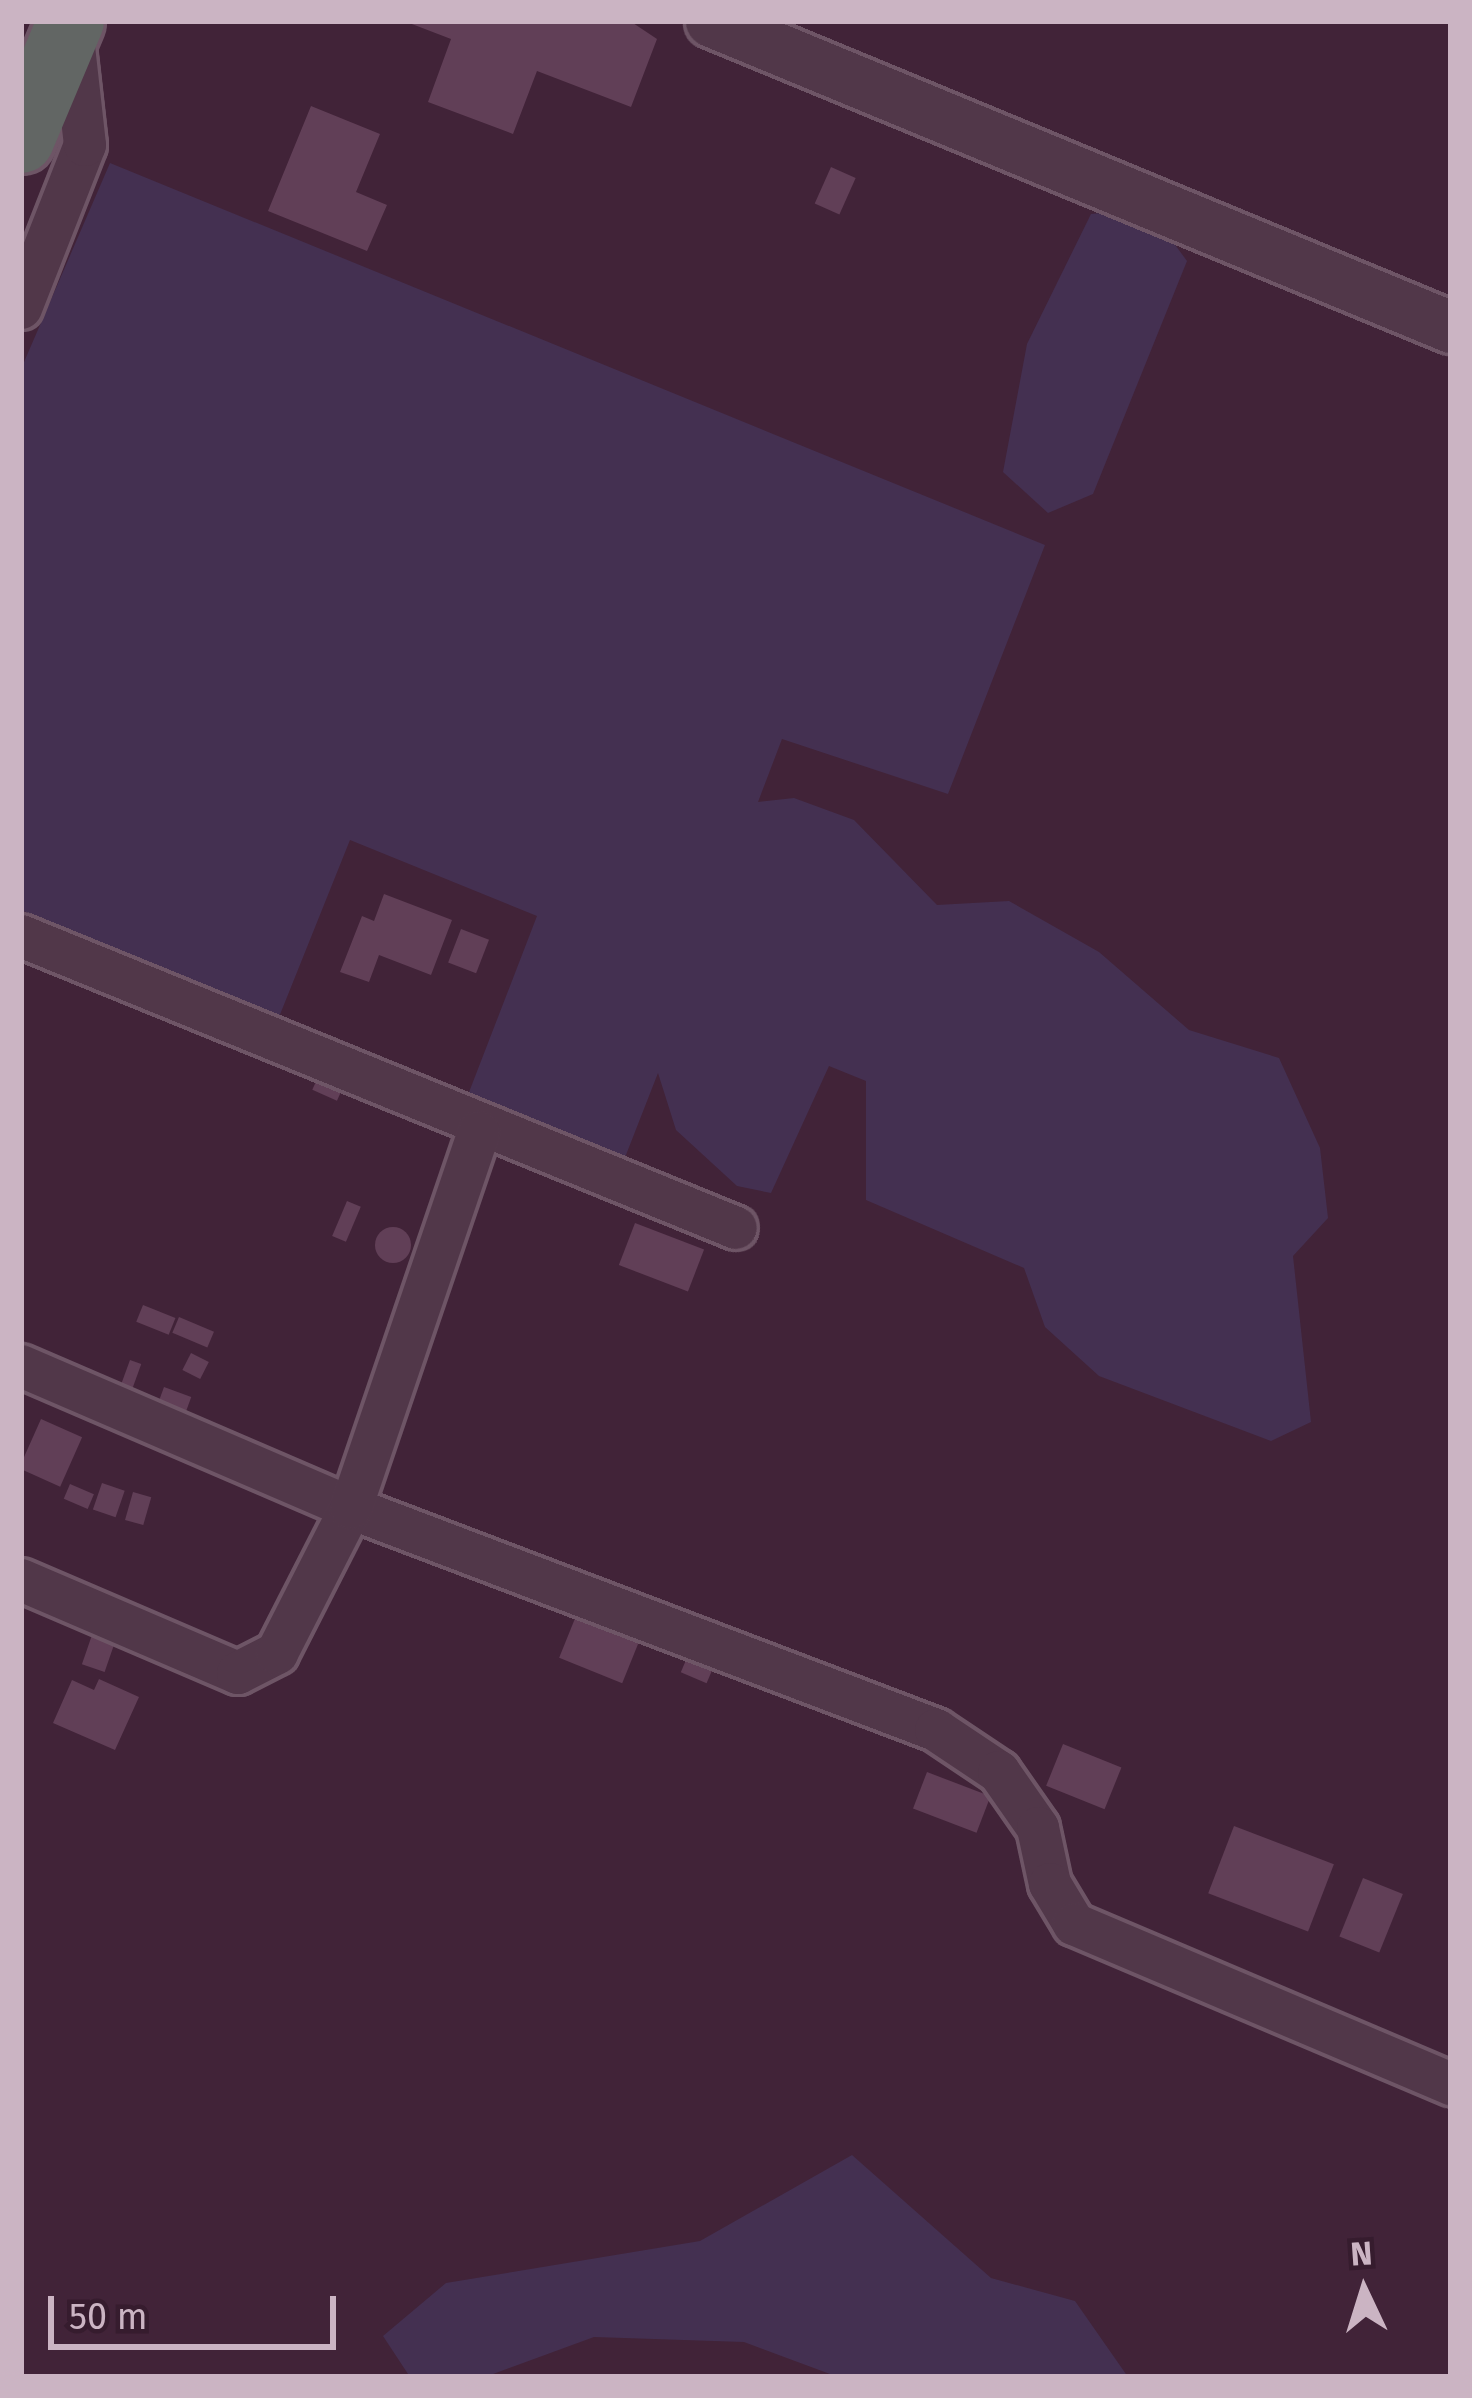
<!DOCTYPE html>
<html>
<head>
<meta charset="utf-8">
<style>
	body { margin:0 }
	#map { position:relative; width:1472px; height:2398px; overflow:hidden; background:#412338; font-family:"Fira Sans",sans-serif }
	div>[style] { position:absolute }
	.green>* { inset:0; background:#443051 }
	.building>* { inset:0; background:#613f57; transform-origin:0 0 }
	.round { border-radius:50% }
	.roads { filter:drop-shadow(3px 0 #6e5566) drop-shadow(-3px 0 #6e5566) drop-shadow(0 3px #6e5566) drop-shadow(0 -3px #6e5566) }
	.minor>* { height:42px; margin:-21px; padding:0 21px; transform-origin:21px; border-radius:21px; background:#513749 }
	.tertiary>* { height:51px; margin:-25.5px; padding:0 25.5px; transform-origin:25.5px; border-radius:25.5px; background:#513749 }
	.trunk>* { height:66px; margin:-33px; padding:0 33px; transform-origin:33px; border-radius:33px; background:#626664 }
	span { translate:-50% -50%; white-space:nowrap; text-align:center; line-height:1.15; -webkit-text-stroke:12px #361c2e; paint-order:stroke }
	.frame { position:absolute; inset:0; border:24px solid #cbb4c3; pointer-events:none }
	.north { position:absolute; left:1304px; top:2230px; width:120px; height:120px; -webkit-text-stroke:9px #361c2e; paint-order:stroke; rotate:356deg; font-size:33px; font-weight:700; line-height:48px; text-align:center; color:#cbb4c3 }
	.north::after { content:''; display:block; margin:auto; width:42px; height:54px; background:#cbb4c3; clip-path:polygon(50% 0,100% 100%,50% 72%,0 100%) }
	.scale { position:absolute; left:48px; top:2296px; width:288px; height:54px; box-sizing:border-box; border:6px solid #cbb4c3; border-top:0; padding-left:15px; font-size:36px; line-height:42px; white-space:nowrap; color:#cbb4c3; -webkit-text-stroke:9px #361c2e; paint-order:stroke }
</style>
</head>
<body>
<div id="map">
	<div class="green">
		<div style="clip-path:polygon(110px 163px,1045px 545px,948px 794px,782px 739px,758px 802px,794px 798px,854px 820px,937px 905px,1009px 901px,1099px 952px,1189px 1030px,1279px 1058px,1320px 1148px,1328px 1218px,1293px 1256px,1311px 1422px,1271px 1441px,1099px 1376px,1045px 1327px,1024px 1268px,866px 1200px,866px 1081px,829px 1066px,771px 1193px,737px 1186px,676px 1130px,658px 1073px,624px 1160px,466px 1100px,537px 916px,350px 840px,279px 1017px,21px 910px,21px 369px)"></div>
		<div style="clip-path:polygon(1148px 208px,1187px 261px,1093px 494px,1048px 513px,1003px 472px,1027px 344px,1091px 214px)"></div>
		<div style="clip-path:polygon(852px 2155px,991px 2278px,1075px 2301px,1128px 2377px,838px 2377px,744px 2342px,594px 2337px,485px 2377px,410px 2377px,383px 2336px,446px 2283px,700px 2241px)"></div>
	</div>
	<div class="building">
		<div style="clip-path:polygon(404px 21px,630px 21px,657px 39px,631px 107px,537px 71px,513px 134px,428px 102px,451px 39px)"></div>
		<div style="clip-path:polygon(311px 106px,380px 134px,356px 192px,387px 205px,367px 251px,268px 211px)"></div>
		<div style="left:831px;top:167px;width:27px;height:40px;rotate:24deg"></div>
		<div style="clip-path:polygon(384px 894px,452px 920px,431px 975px,379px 955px,369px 982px,340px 972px,362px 916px,374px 921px)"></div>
		<div style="left:461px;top:929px;width:30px;height:36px;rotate:21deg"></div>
		<div style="left:318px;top:1077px;width:27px;height:14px;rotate:24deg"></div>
		<div style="left:347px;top:1201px;width:15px;height:38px;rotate:23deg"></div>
		<div style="left:635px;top:1223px;width:74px;height:45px;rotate:21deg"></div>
		<div class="round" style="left:375px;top:1227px;width:36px;height:36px"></div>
		<div style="left:143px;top:1305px;width:35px;height:18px;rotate:22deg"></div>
		<div style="left:179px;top:1317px;width:38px;height:17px;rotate:23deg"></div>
		<div style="left:191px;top:1353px;width:20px;height:19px;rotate:27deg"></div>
		<div style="left:130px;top:1360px;width:12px;height:28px;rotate:20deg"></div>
		<div style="left:164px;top:1387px;width:29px;height:17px;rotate:20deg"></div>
		<div style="left:41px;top:1419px;width:45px;height:54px;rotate:24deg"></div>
		<div style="left:102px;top:1483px;width:24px;height:28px;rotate:19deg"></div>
		<div style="left:70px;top:1484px;width:26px;height:16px;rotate:23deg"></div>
		<div style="left:133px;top:1492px;width:19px;height:29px;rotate:16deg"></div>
		<div style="left:576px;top:1616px;width:68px;height:45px;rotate:22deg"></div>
		<div style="left:92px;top:1635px;width:24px;height:31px;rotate:19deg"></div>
		<div style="left:689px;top:1653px;width:28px;height:21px;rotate:23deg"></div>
		<div style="clip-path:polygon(99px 1679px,139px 1697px,115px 1750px,53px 1723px,72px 1680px,94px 1690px)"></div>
		<div style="left:1063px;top:1744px;width:63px;height:45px;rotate:22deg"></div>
		<div style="left:927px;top:1772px;width:68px;height:39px;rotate:21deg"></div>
		<div style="left:1234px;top:1826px;width:107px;height:72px;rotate:21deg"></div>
		<div style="left:1363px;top:1878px;width:43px;height:63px;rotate:22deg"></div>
	</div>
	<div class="roads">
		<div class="minor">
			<div style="left:21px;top:308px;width:175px;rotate:-68.6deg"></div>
			<div style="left:85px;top:145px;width:117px;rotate:-96.4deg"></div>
			<div style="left:21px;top:936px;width:772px;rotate:22.21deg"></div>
			<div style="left:21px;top:1366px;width:359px;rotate:23.3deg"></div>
			<div style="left:351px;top:1508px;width:626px;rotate:20.78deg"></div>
			<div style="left:936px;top:1730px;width:76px;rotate:33.7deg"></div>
			<div style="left:999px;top:1772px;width:68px;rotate:55.1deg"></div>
			<div style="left:1038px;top:1828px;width:57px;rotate:77.9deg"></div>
			<div style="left:1050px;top:1884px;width:47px;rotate:59deg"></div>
			<div style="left:1074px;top:1924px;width:410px;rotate:23deg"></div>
			<div style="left:21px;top:1580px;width:236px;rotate:23.2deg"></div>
			<div style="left:238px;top:1673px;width:44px;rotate:-27.1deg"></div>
			<div style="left:277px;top:1653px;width:163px;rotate:-63deg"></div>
			<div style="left:351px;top:1508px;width:397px;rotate:-71.2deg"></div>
		</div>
		<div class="tertiary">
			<div style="left:711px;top:21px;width:801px;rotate:22.47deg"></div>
		</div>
		<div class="trunk">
			<div style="left:21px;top:140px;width:129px;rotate:-67.2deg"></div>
		</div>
	</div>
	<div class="frame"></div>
	<div class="north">N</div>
	<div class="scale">50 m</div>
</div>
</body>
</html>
